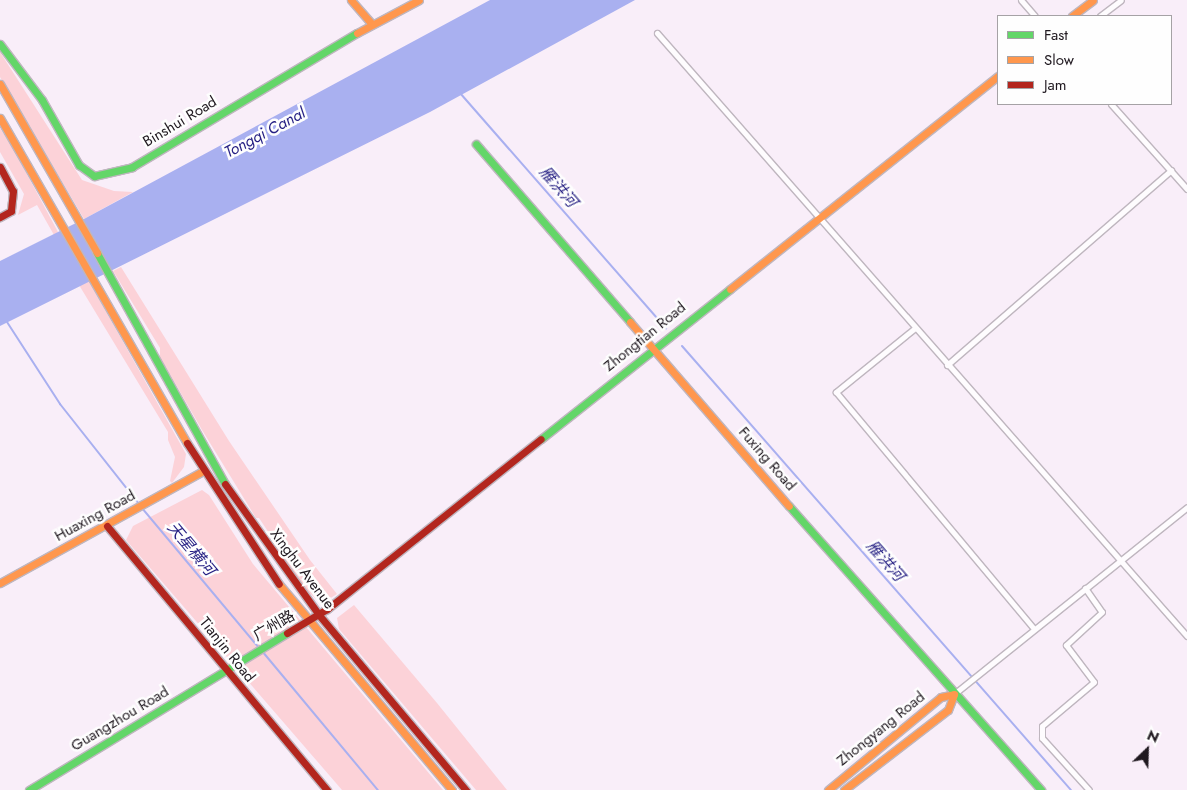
<!DOCTYPE html>
<html>
<head>
<meta charset="utf-8">
<style>
	body { margin:0 }
	#map { position:relative; width:1187px; height:790px; overflow:hidden; background:#f9eef9; font-family:Jost,"Noto Sans SC",sans-serif }
	div>[style] { position:absolute }
	.green>* { inset:0; background:#fcd2d8 }
	.water>* { inset:0; background:#a9b0f0 }
	.stream>* { height:2px; margin:-1px; padding:0 1px; transform-origin:1px; border-radius:1px; background:#a9b0f0 }
	.roads { filter:drop-shadow(1px 0 #bfb6bf) drop-shadow(-1px 0 #bfb6bf) drop-shadow(0 1px #bfb6bf) drop-shadow(0 -1px #bfb6bf) }
	.street>* { height:5px; margin:-2.5px; padding:0 2.5px; transform-origin:2.5px; border-radius:2.5px; background:#fefcfe }
	.fast>* { height:7px; margin:-3.5px; padding:0 3.5px; transform-origin:3.5px; border-radius:3.5px; background:#63d668 }
	.slow>* { height:7px; margin:-3.5px; padding:0 3.5px; transform-origin:3.5px; border-radius:3.5px; background:#ff974d }
	.jam>* { height:7px; margin:-3.5px; padding:0 3.5px; transform-origin:3.5px; border-radius:3.5px; background:#b3261e }
	span { translate:-50% -50%; white-space:nowrap; text-align:center; line-height:1.15; -webkit-text-stroke:5px #fefefe; paint-order:stroke }
	.street-label { font-size:15px; color:#1f181f }
	.water-label { font-size:16px; color:#251f83; font-style:italic }
	.legend { position:absolute; left:997px; top:15px; width:175px; height:90px; box-sizing:border-box; background:#fefefe; border:1px solid #a5a2a5; margin:0; padding:6px 9px; list-style:none; font-size:15px; color:#1f181f }
	.legend li { display:flex; align-items:center; gap:10px; height:25px }
	.legend b { width:25px; border:1px solid #a5a2a5 }
	.north { position:absolute; left:1122px; top:725px; width:50px; height:50px; -webkit-text-stroke:4px #fefefe; paint-order:stroke; rotate:24deg; font-size:14px; font-weight:700; line-height:20px; text-align:center; color:#1f181f }
	.north::after { content:''; display:block; margin:auto; width:18px; height:22px; background:#1f181f; clip-path:polygon(50% 0,100% 100%,50% 72%,0 100%) }
</style>
</head>
<body>
<div id="map">
	<div class="green">
		<div style="clip-path:polygon(0 52px,82px 180px,114px 191px,133px 192px,84px 219px,0 77px)"></div>
		<div style="clip-path:polygon(0 128px,13px 148px,58px 232px,54px 235px,37px 205px,18px 215px,24px 194px,0 152px)"></div>
		<div style="clip-path:polygon(121px 267px,229px 441px,310px 560px,337px 594px,329px 599px,316px 599px,307px 591px,272px 545px,275px 542px,259px 518px,256px 518px,202px 430px,160px 357px,160px 348px,113px 271px)"></div>
		<div style="clip-path:polygon(89px 281px,186px 454px,184px 467px,172px 483px,170px 481px,175px 457px,168px 440px,168px 432px,79px 285px)"></div>
		<div style="clip-path:polygon(202px 490px,209px 495px,253px 564px,443px 790px,342px 790px,126px 540px,133px 526px)"></div>
		<div style="clip-path:polygon(354px 605px,437px 703px,507px 790px,476px 790px,339px 629px,337px 618px)"></div>
	</div>
	<div class="water">
		<div style="clip-path:polygon(490px 0,635px 0,430px 112px,0 326px,0 261px,84px 219px)"></div>
	</div>
	<div class="stream">
		<div style="left:460px;top:93px;width:313px;rotate:48.8deg"></div>
		<div style="left:7px;top:322px;width:98px;rotate:57.1deg"></div>
		<div style="left:60px;top:404px;width:127px;rotate:51.7deg"></div>
		<div style="left:682px;top:346px;width:590px;rotate:48.78deg"></div>
		<div style="left:142px;top:508px;width:182px;rotate:50.1deg"></div>
		<div style="left:262px;top:651px;width:181px;rotate:50.2deg"></div>
	</div>
	<div class="roads">
		<div class="street">
			<div style="left:1021px;top:0;width:21px;rotate:49deg"></div>
			<div style="left:1100px;top:16px;width:26px;rotate:-37deg"></div>
			<div style="left:657px;top:33px;width:803px;rotate:48.69deg"></div>
			<div style="left:1111px;top:104px;width:114px;rotate:48.2deg"></div>
			<div style="left:915px;top:328px;width:102px;rotate:141deg"></div>
			<div style="left:836px;top:392px;width:307px;rotate:50.1deg"></div>
			<div style="left:947px;top:365px;width:297px;rotate:-41deg"></div>
			<div style="left:1085px;top:588px;width:29px;rotate:55deg"></div>
			<div style="left:1102px;top:612px;width:49px;rotate:137.5deg"></div>
			<div style="left:1066px;top:645px;width:46px;rotate:52.9deg"></div>
			<div style="left:1094px;top:682px;width:68px;rotate:139.8deg"></div>
			<div style="left:1042px;top:726px;width:12px;rotate:90deg"></div>
			<div style="left:1042px;top:738px;width:70px;rotate:47.9deg"></div>
			<div style="left:954px;top:694px;width:299px;rotate:-38.7deg"></div>
		</div>
		<div class="fast">
			<div style="left:0;top:44px;width:70px;rotate:53.1deg"></div>
			<div style="left:42px;top:100px;width:75px;rotate:60.4deg"></div>
			<div style="left:79px;top:165px;width:19px;rotate:36deg"></div>
			<div style="left:94px;top:176px;width:39px;rotate:-13deg"></div>
			<div style="left:132px;top:167px;width:262px;rotate:-30.8deg"></div>
			<div style="left:476px;top:144px;width:235px;rotate:49.1deg"></div>
			<div style="left:97px;top:253px;width:264px;rotate:61deg"></div>
			<div style="left:541px;top:439px;width:241px;rotate:-38.4deg"></div>
			<div style="left:789px;top:506px;width:380px;rotate:48.4deg"></div>
			<div style="left:29px;top:790px;width:302px;rotate:-31.3deg"></div>
		</div>
		<div class="slow">
			<div style="left:351px;top:0;width:32px;rotate:49deg"></div>
			<div style="left:1072px;top:16px;width:26px;rotate:-37deg"></div>
			<div style="left:357px;top:33px;width:70px;rotate:-28deg"></div>
			<div style="left:0;top:84px;width:195px;rotate:60.1deg"></div>
			<div style="left:0;top:118px;width:375px;rotate:60.1deg"></div>
			<div style="left:730px;top:289px;width:342px;rotate:-38.5deg"></div>
			<div style="left:630px;top:322px;width:243px;rotate:49.2deg"></div>
			<div style="left:0;top:583px;width:232px;rotate:-28.9deg"></div>
			<div style="left:279px;top:584px;width:269px;rotate:50deg"></div>
			<div style="left:828px;top:790px;width:146px;rotate:-39.5deg"></div>
			<div style="left:941px;top:697px;width:13px;rotate:-13deg"></div>
			<div style="left:844px;top:790px;width:131px;rotate:-37.6deg"></div>
			<div style="left:948px;top:710px;width:17px;rotate:-69deg"></div>
		</div>
		<div class="jam">
			<div style="left:0;top:167px;width:27px;rotate:62deg"></div>
			<div style="left:13px;top:191px;width:20px;rotate:96deg"></div>
			<div style="left:11px;top:211px;width:13px;rotate:151deg"></div>
			<div style="left:187px;top:443px;width:168px;rotate:56.9deg"></div>
			<div style="left:225px;top:484px;width:161px;rotate:54.3deg"></div>
			<div style="left:319px;top:615px;width:229px;rotate:50deg"></div>
			<div style="left:107px;top:526px;width:344px;rotate:50.2deg"></div>
			<div style="left:287px;top:633px;width:47px;rotate:-31deg"></div>
			<div style="left:327px;top:609px;width:273px;rotate:-38.5deg"></div>
		</div>
	</div>
	<div class="street-label">
		<span style="left:180px;top:122px;rotate:-31deg">Binshui Road</span>
		<span style="left:645px;top:337px;rotate:-39deg">Zhongtian Road</span>
		<span style="left:767px;top:459px;rotate:49deg">Fuxing Road</span>
		<span style="left:95px;top:516px;rotate:-29deg">Huaxing Road</span>
		<span style="left:302px;top:569px;rotate:53deg">Xinghu Avenue</span>
		<span style="left:274px;top:626px;rotate:-30deg">广州路</span>
		<span style="left:227px;top:650px;rotate:51deg">Tianjin Road</span>
		<span style="left:120px;top:719px;rotate:-31deg">Guangzhou Road</span>
		<span style="left:881px;top:729px;rotate:-39deg">Zhongyang Road</span>
	</div>
	<div class="water-label">
		<span style="left:265px;top:133px;rotate:-28deg">Tongqi Canal</span>
		<span style="left:558px;top:187px;rotate:49deg">雁洪河</span>
		<span style="left:191px;top:549px;rotate:50deg">天星横河</span>
		<span style="left:885px;top:561px;rotate:49deg">雁洪河</span>
	</div>
	<ul class="legend">
	<li><b style="height:6px;background:#63d668"></b>Fast</li>
	<li><b style="height:6px;background:#ff974d"></b>Slow</li>
	<li><b style="height:6px;background:#b3261e"></b>Jam</li>
	</ul>
	<div class="north">N</div>
</div>
</body>
</html>
